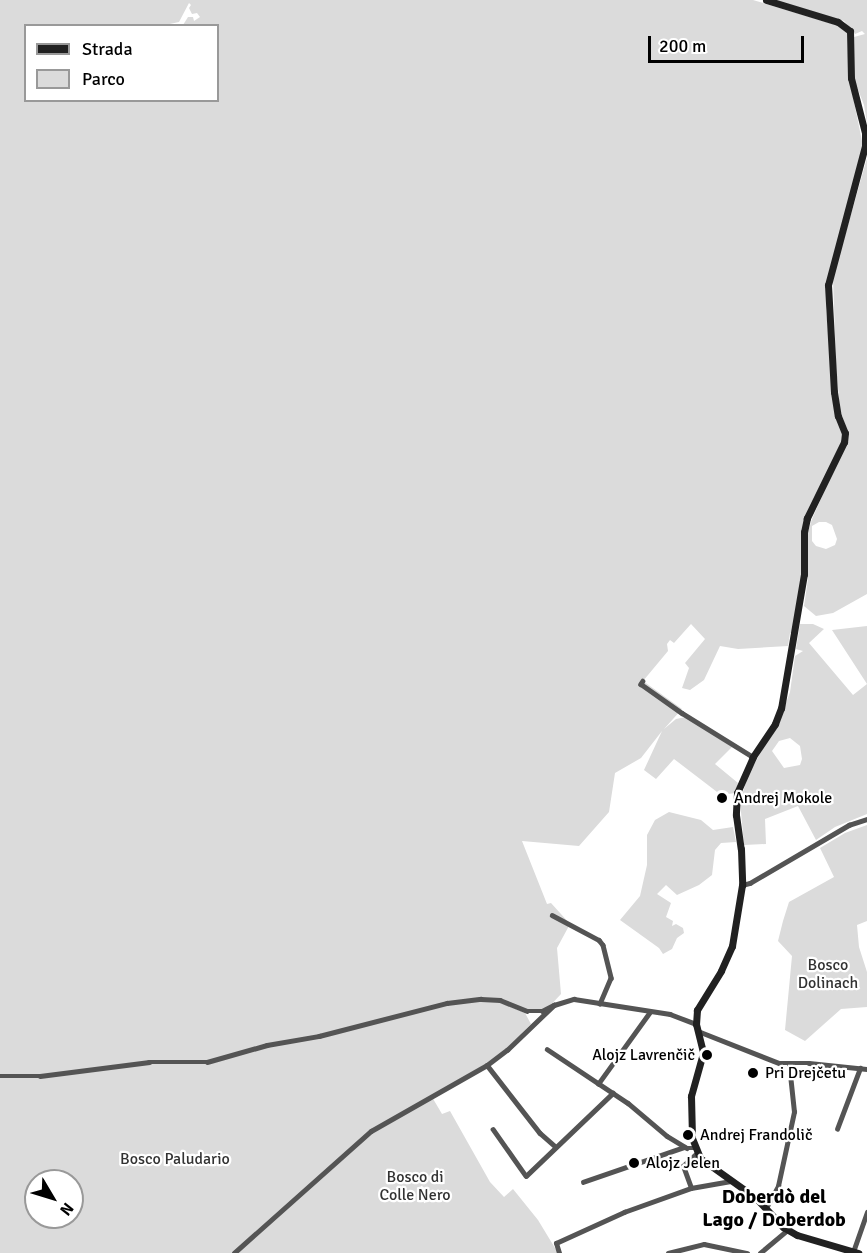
<!DOCTYPE html>
<html>
<head>
<meta charset="utf-8">
<style>
	body { margin:0 }
	#map { position:relative; width:867px; height:1253px; overflow:hidden; background:#fff; font-family:Signika,sans-serif }
	div>[style] { position:absolute }
	.green>* { inset:0; background:#dbdbdb }
	.street>* { height:4.5px; margin:-2.25px; padding:0 2.25px; transform-origin:2.25px; border-radius:2.25px; background:#545454 }
	.secondary>* { height:7px; margin:-3.5px; padding:0 3.5px; transform-origin:3.5px; border-radius:3.5px; background:#212121 }
	.dots>* { width:16px; height:16px; translate:-50% -50%; box-sizing:border-box; border:3px solid #fff; border-radius:50% }
	span { translate:-50% -50%; white-space:nowrap; text-align:center; line-height:1.15; -webkit-text-stroke:4.5px #fff; paint-order:stroke }
	.poi-label { font-size:16px; color:#000 }
	.left { translate:0 -50%; text-align:left }
	.right { translate:-100% -50%; text-align:right }
	.park-label { font-size:16px; color:#323232 }
	.quarter-label { font-size:20px; color:#000; font-weight:700 }
	.legend { position:absolute; left:24px; top:24px; width:195px; height:78px; box-sizing:border-box; background:#fff; border:2px solid #999; margin:0; padding:8px 10px; list-style:none; font-size:18px; color:#000 }
	.legend li { display:flex; align-items:center; gap:12px; height:30px }
	.legend b { width:30px; border:2px solid #999 }
	.north { position:absolute; left:24px; top:1169px; width:60px; height:60px; box-sizing:border-box; background:#fff; border:2px solid #999; border-radius:50%; rotate:128deg; font-size:16px; font-weight:700; line-height:24px; text-align:center; color:#000 }
	.north::after { content:''; display:block; margin:auto; width:21px; height:27px; background:#000; clip-path:polygon(50% 0,100% 100%,50% 72%,0 100%) }
	.scale { position:absolute; left:648px; top:36px; width:156px; height:27px; box-sizing:border-box; border:3px solid #000; border-top:0; padding-left:8px; font-size:18px; line-height:21px; white-space:nowrap; color:#000; -webkit-text-stroke:4px #fff; paint-order:stroke }
</style>
</head>
<body>
<div id="map">
	<div class="green">
		<div style="clip-path:polygon(evenodd,0 0,753px 0,836px 25px,847px 33px,849px 77px,864px 151px,831px 270px,826px 310px,834px 392px,845px 433px,807px 518px,804px 574px,794px 633px,790px 633px,788px 646px,738px 649px,720px 646px,704px 680px,690px 690px,682px 688px,689px 668px,685px 663px,705px 639px,691px 624px,674px 643px,670px 640px,667px 644px,668px 651px,643px 681px,682px 709px,664px 729px,676px 719px,686px 717px,732px 747px,715px 764px,738px 783px,735px 793px,721px 795px,674px 759px,656px 779px,644px 770px,662px 731px,641px 758px,615px 773px,609px 812px,579px 846px,522px 841px,547px 904px,551px 903px,570px 924px,557px 948px,561px 994px,547px 1009px,527px 1011px,494px 1000px,525px 1013px,531px 1024px,501px 1054px,432px 1097px,442px 1114px,450px 1111px,490px 1182px,504px 1197px,513px 1189px,538px 1220px,558px 1253px,0 1253px,0 0,189px 3px,191px 5px,189px 8px,192px 14px,197px 13px,200px 17px,194px 21px,193px 17px,188px 17px,183px 25px,218px 26px,218px 100px,26px 100px,26px 26px,165px 25px,179px 22px,189px 3px,0 0,36px 1181px,72px 1181px,72px 1217px,36px 1217px,36px 1181px)"></div>
		<div style="clip-path:polygon(775px 0,867px 0,867px 123px,864px 105px,850px 69px,854px 37px,865px 34px,862px 31px,855px 34px,844px 21px)"></div>
		<div style="clip-path:polygon(evenodd,867px 158px,867px 594px,833px 613px,816px 616px,804px 606px,808px 579px,807px 535px,812px 519px,847px 440px,847px 430px,840px 410px,836px 365px,833px 278px,867px 158px,819px 522px,826px 522px,832px 525px,837px 539px,835px 545px,826px 549px,816px 546px,812px 541px,812px 526px,819px 522px)"></div>
		<div style="clip-path:polygon(evenodd,800px 624px,813px 624px,824px 629px,809px 643px,853px 695px,867px 684px,832px 630px,867px 626px,867px 814px,835px 827px,816px 840px,798px 806px,765px 819px,766px 844px,744px 845px,740px 801px,749px 773px,780px 719px,790px 692px,795px 656px,803px 651px,796px 649px,800px 624px,790px 738px,800px 746px,802px 759px,800px 765px,784px 768px,772px 751px,779px 741px,790px 738px)"></div>
		<div style="clip-path:polygon(669px 812px,701px 820px,713px 830px,733px 827px,736px 842px,721px 843px,715px 850px,712px 875px,699px 885px,677px 895px,666px 885px,657px 894px,671px 903px,666px 917px,673px 921px,672px 926px,676px 924px,683px 928px,684px 933px,677px 938px,672px 949px,663px 954px,659px 948px,620px 920px,640px 896px,647px 865px,647px 835px,655px 820px)"></div>
		<div style="clip-path:polygon(867px 825px,867px 921px,857px 925px,859px 947px,867px 972px,867px 1007px,841px 1009px,805px 1041px,785px 1030px,792px 956px,778px 941px,783px 921px,789px 902px,834px 877px,820px 848px,845px 833px)"></div>
	</div>
	<div class="street">
		<div style="left:643px;top:681px;width:4px;rotate:124deg"></div>
		<div style="left:641px;top:684px;width:50px;rotate:35.3deg"></div>
		<div style="left:682px;top:713px;width:84px;rotate:31.8deg"></div>
		<div style="left:742px;top:885px;width:8px;rotate:-14deg"></div>
		<div style="left:750px;top:883px;width:115px;rotate:-30.4deg"></div>
		<div style="left:849px;top:825px;width:19px;rotate:-18deg"></div>
		<div style="left:552px;top:915px;width:53px;rotate:28deg"></div>
		<div style="left:599px;top:940px;width:6px;rotate:51deg"></div>
		<div style="left:603px;top:945px;width:34px;rotate:76deg"></div>
		<div style="left:611px;top:978px;width:28px;rotate:113deg"></div>
		<div style="left:698px;top:1031px;width:87px;rotate:21.6deg"></div>
		<div style="left:779px;top:1063px;width:30px"></div>
		<div style="left:809px;top:1063px;width:58px;rotate:5.9deg"></div>
		<div style="left:547px;top:1049px;width:97px;rotate:33.7deg"></div>
		<div style="left:628px;top:1103px;width:51px;rotate:40.2deg"></div>
		<div style="left:667px;top:1136px;width:23px;rotate:31deg"></div>
		<div style="left:687px;top:1148px;width:7px"></div>
		<div style="left:487px;top:1065px;width:86px;rotate:52.1deg"></div>
		<div style="left:540px;top:1133px;width:21px;rotate:41deg"></div>
		<div style="left:0;top:1076px;width:40px"></div>
		<div style="left:40px;top:1076px;width:110px;rotate:-7.3deg"></div>
		<div style="left:149px;top:1062px;width:58px"></div>
		<div style="left:207px;top:1062px;width:62px;rotate:-15.8deg"></div>
		<div style="left:267px;top:1045px;width:53px;rotate:-9.8deg"></div>
		<div style="left:319px;top:1036px;width:132px;rotate:-14.5deg"></div>
		<div style="left:447px;top:1003px;width:34px;rotate:-7deg"></div>
		<div style="left:481px;top:999px;width:19px;rotate:3deg"></div>
		<div style="left:500px;top:1000px;width:29px;rotate:22deg"></div>
		<div style="left:527px;top:1011px;width:15px"></div>
		<div style="left:542px;top:1011px;width:13px;rotate:-27deg"></div>
		<div style="left:598px;top:1084px;width:89px;rotate:-54.2deg"></div>
		<div style="left:493px;top:1129px;width:57px;rotate:54.9deg"></div>
		<div style="left:526px;top:1176px;width:120px;rotate:-43.7deg"></div>
		<div style="left:837px;top:1129px;width:65px;rotate:-69.3deg"></div>
		<div style="left:583px;top:1182px;width:107px;rotate:-19.1deg"></div>
		<div style="left:691px;top:1188px;width:23px;rotate:-110deg"></div>
		<div style="left:683px;top:1166px;width:18px;rotate:-43deg"></div>
		<div style="left:766px;top:1208px;width:25px;rotate:-61deg"></div>
		<div style="left:778px;top:1186px;width:76px;rotate:-77.8deg"></div>
		<div style="left:794px;top:1112px;width:47px;rotate:-96.1deg"></div>
		<div style="left:853px;top:1252px;width:42px;rotate:-70.7deg"></div>
		<div style="left:234px;top:1253px;width:183px;rotate:-41.7deg"></div>
		<div style="left:371px;top:1131px;width:133px;rotate:-29.6deg"></div>
		<div style="left:487px;top:1065px;width:25px;rotate:-37deg"></div>
		<div style="left:507px;top:1050px;width:65px;rotate:-43.8deg"></div>
		<div style="left:554px;top:1005px;width:21px;rotate:-17deg"></div>
		<div style="left:574px;top:999px;width:97px;rotate:8.9deg"></div>
		<div style="left:670px;top:1014px;width:28px;rotate:21deg"></div>
		<div style="left:559px;top:1253px;width:10px;rotate:-107deg"></div>
		<div style="left:556px;top:1243px;width:75px;rotate:-24.5deg"></div>
		<div style="left:624px;top:1212px;width:71px;rotate:-19.7deg"></div>
		<div style="left:691px;top:1188px;width:40px;rotate:-10deg"></div>
		<div style="left:668px;top:1253px;width:37px;rotate:-14deg"></div>
		<div style="left:704px;top:1244px;width:44px;rotate:11.8deg"></div>
		<div style="left:760px;top:1253px;width:35px;rotate:-40deg"></div>
	</div>
	<div class="secondary">
		<div style="left:766px;top:0;width:75px;rotate:17deg"></div>
		<div style="left:838px;top:22px;width:15px;rotate:37deg"></div>
		<div style="left:850px;top:31px;width:47px;rotate:88.8deg"></div>
		<div style="left:851px;top:78px;width:57px;rotate:75.7deg"></div>
		<div style="left:865px;top:133px;width:13px;rotate:90deg"></div>
		<div style="left:865px;top:146px;width:144px;rotate:104.9deg"></div>
		<div style="left:828px;top:285px;width:107px;rotate:86.8deg"></div>
		<div style="left:834px;top:392px;width:24px;rotate:81deg"></div>
		<div style="left:838px;top:416px;width:18px;rotate:68deg"></div>
		<div style="left:845px;top:433px;width:9px;rotate:96deg"></div>
		<div style="left:844px;top:442px;width:85px;rotate:116deg"></div>
		<div style="left:807px;top:518px;width:14px;rotate:102deg"></div>
		<div style="left:804px;top:532px;width:42px;rotate:90deg"></div>
		<div style="left:804px;top:574px;width:136px;rotate:99.7deg"></div>
		<div style="left:781px;top:708px;width:17px;rotate:111deg"></div>
		<div style="left:775px;top:724px;width:40px;rotate:124deg"></div>
		<div style="left:753px;top:757px;width:39px;rotate:114deg"></div>
		<div style="left:737px;top:793px;width:22px;rotate:93deg"></div>
		<div style="left:736px;top:815px;width:34px;rotate:82deg"></div>
		<div style="left:741px;top:849px;width:36px;rotate:88deg"></div>
		<div style="left:742px;top:885px;width:62px;rotate:99.3deg"></div>
		<div style="left:732px;top:946px;width:27px;rotate:114deg"></div>
		<div style="left:721px;top:971px;width:46px;rotate:121.6deg"></div>
		<div style="left:697px;top:1010px;width:14px;rotate:94deg"></div>
		<div style="left:696px;top:1024px;width:30px;rotate:76deg"></div>
		<div style="left:703px;top:1053px;width:45px;rotate:105.6deg"></div>
		<div style="left:691px;top:1096px;width:42px;rotate:88.6deg"></div>
		<div style="left:692px;top:1138px;width:22px;rotate:68deg"></div>
		<div style="left:700px;top:1158px;width:69px;rotate:35.5deg"></div>
		<div style="left:756px;top:1198px;width:40px;rotate:47deg"></div>
		<div style="left:783px;top:1227px;width:16px;rotate:30deg"></div>
		<div style="left:797px;top:1235px;width:64px;rotate:16.4deg"></div>
	</div>
	<div class="dots">
		<div style="left:722px;top:798px;background:#000"></div>
		<div style="left:707px;top:1055px;background:#000"></div>
		<div style="left:753px;top:1073px;background:#000"></div>
		<div style="left:688px;top:1135px;background:#000"></div>
		<div style="left:634px;top:1163px;background:#000"></div>
	</div>
	<div class="poi-label">
		<span class="left" style="left:734px;top:798px">Andrej Mokole</span>
		<span class="right" style="left:695px;top:1055px">Alojz Lavrenčič</span>
		<span class="left" style="left:765px;top:1073px">Pri Drejčetu</span>
		<span class="left" style="left:700px;top:1135px">Andrej Frandolič</span>
		<span class="left" style="left:646px;top:1163px">Alojz Jelen</span>
	</div>
	<div class="park-label">
		<span style="left:828px;top:974px">Bosco<br>Dolinach</span>
		<span style="left:175px;top:1159px">Bosco Paludario</span>
		<span style="left:415px;top:1186px">Bosco di<br>Colle Nero</span>
	</div>
	<div class="quarter-label">
		<span style="left:774px;top:1208px">Doberdò del<br>Lago / Doberdob</span>
	</div>
	<ul class="legend">
	<li><b style="height:8px;background:#212121"></b>Strada</li>
	<li><b style="height:16px;background:#dbdbdb"></b>Parco</li>
	</ul>
	<div class="north">N</div>
	<div class="scale">200 m</div>
</div>
</body>
</html>
